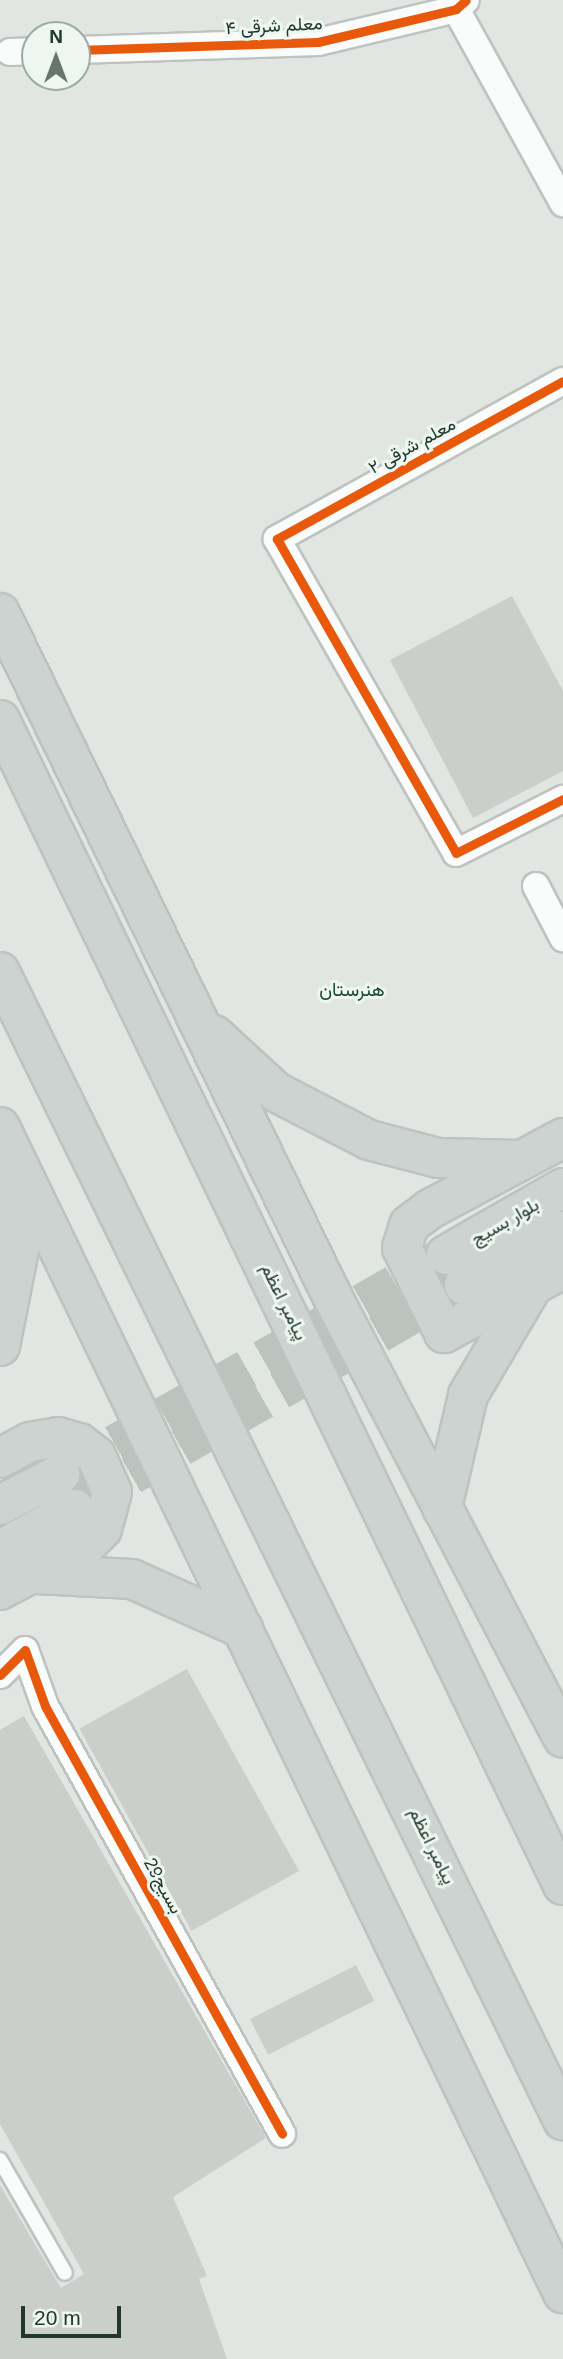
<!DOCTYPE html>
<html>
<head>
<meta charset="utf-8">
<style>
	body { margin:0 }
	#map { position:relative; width:563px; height:2359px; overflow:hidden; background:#e1e6e3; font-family:Arial,Vazirmatn,sans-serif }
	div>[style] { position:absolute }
	.building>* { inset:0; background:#cacfcc; transform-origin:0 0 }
	.primary-tunnel>* { height:38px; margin-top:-19px; transform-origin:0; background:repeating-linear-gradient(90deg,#bbc3bf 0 38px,transparent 0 57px) }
	.roads { filter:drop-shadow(2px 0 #bec3c0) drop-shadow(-2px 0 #bec3c0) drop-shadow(0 2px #bec3c0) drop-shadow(0 -2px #bec3c0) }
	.service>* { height:14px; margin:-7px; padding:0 7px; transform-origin:7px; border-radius:7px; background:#fafbfb }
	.minor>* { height:26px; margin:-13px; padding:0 13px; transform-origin:13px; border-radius:13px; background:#fafbfb }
	.primary>* { height:38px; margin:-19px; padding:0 19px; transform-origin:19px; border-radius:19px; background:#ccd3d0 }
	.cycleway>* { height:9px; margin:-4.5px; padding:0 4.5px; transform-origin:4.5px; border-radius:4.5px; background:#e8590c }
	span { translate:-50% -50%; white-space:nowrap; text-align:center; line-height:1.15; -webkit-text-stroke:6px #eef6f1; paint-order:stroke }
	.street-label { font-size:18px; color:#21382f }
	.neighbourhood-label { font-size:19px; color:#1e4839 }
	.north { position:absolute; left:21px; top:21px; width:70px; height:70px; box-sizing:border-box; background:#eef6f1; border:2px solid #9caaa3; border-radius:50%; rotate:0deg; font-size:19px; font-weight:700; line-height:28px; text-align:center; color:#21382f }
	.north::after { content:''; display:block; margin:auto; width:24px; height:32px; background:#64756e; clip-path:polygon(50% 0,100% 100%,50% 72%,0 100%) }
	.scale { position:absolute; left:21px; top:2306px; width:100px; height:32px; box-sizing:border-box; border:4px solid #21382f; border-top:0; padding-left:9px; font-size:21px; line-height:24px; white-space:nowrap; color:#21382f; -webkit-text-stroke:5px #eef6f1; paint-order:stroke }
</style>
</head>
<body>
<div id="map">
	<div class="building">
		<div style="clip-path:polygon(512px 596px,563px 691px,563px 771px,473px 818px,390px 660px)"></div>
		<div style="left:187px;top:1669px;width:231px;height:123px;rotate:61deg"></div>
		<div style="clip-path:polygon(24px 1716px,266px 2138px,173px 2197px,207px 2276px,199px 2279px,227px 2359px,0 2359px,0 2185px,61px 2288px,84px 2274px,0 2124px,0 1730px)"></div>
		<div style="left:356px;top:1965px;width:40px;height:119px;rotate:63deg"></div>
	</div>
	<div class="primary-tunnel">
		<div style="left:65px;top:1472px;width:436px;rotate:-29.7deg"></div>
		<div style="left:82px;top:1504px;width:440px;rotate:-29.8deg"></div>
	</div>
	<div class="roads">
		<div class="service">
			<div style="left:0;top:2160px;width:130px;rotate:60.1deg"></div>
		</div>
		<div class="minor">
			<div style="left:456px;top:9px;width:222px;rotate:61.1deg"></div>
			<div style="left:77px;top:50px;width:241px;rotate:-1.9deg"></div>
			<div style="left:318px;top:42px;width:142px;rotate:-13.4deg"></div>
			<div style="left:456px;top:9px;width:13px;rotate:-42deg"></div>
			<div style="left:10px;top:52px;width:25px;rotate:-2deg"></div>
			<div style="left:563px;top:381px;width:327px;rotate:151.1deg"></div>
			<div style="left:277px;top:539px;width:361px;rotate:60.3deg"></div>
			<div style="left:456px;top:853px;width:120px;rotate:-26.8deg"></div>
			<div style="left:536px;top:886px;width:59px;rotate:62.6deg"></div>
			<div style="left:0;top:1675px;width:35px;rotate:-45deg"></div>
			<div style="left:25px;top:1650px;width:59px;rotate:70.3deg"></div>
			<div style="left:45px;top:1706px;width:489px;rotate:61deg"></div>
		</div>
		<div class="primary">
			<div style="left:0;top:613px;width:762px;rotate:64.07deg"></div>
			<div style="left:333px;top:1298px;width:496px;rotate:62.4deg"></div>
			<div style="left:0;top:720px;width:1294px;rotate:64.21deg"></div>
			<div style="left:0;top:972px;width:1279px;rotate:63.88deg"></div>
			<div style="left:214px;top:1035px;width:84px;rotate:42.6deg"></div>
			<div style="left:276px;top:1092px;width:105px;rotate:27.3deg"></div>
			<div style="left:369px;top:1140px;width:71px;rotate:14.6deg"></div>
			<div style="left:438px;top:1158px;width:81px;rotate:1.4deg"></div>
			<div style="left:0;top:1127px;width:1295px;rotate:64.23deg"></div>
			<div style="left:563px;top:1138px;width:151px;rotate:151.9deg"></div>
			<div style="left:430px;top:1209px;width:26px;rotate:143deg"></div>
			<div style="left:409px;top:1225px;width:24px;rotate:107deg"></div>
			<div style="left:402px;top:1248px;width:95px;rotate:63.7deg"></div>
			<div style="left:444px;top:1333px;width:135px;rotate:-28.3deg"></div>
			<div style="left:446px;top:1255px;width:135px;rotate:-29.8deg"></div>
			<div style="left:464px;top:1285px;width:113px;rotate:-28.6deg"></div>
			<div style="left:0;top:1346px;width:98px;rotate:-78.8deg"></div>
			<div style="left:19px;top:1250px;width:75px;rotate:-90deg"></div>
			<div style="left:0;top:1458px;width:34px;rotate:-28deg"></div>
			<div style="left:30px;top:1442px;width:28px;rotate:-10deg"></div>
			<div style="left:58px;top:1437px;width:22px;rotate:16deg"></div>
			<div style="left:79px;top:1443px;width:21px;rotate:37deg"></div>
			<div style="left:96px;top:1456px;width:39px;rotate:66deg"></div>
			<div style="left:112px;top:1492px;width:38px;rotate:105deg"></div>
			<div style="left:102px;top:1529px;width:20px;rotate:135deg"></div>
			<div style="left:88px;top:1543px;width:100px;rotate:151.9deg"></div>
			<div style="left:0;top:1505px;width:68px;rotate:-27.3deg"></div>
			<div style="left:442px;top:1508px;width:116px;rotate:-77deg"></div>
			<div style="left:468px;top:1395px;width:120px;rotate:-59.4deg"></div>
			<div style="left:0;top:1550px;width:85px;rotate:-29deg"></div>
			<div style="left:37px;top:1574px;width:95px;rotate:3deg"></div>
			<div style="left:132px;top:1579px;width:122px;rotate:24.2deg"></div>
		</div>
	</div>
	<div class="cycleway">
		<div style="left:77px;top:50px;width:241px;rotate:-1.9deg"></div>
		<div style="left:318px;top:42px;width:142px;rotate:-13.4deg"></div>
		<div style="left:456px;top:9px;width:13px;rotate:-42deg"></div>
		<div style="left:563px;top:381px;width:327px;rotate:151.1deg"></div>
		<div style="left:277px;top:539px;width:361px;rotate:60.3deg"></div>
		<div style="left:456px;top:853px;width:120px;rotate:-26.8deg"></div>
		<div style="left:0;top:1675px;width:35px;rotate:-45deg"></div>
		<div style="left:25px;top:1650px;width:59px;rotate:70.3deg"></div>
		<div style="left:45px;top:1706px;width:489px;rotate:61deg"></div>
	</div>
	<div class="street-label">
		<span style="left:274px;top:26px;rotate:-3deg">معلم شرقی ۴</span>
		<span style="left:412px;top:446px;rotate:-29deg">معلم شرقی ۲</span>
		<span style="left:505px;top:1222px;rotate:-30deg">بلوار بسیج</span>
		<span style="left:284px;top:1302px;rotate:64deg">پیامبر اعظم</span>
		<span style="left:432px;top:1846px;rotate:64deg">پیامبر اعظم</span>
		<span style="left:163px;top:1886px;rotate:61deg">بسیج29</span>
	</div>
	<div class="neighbourhood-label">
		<span style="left:352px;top:990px">هنرستان</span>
	</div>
	<div class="north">N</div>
	<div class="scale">20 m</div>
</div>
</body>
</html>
